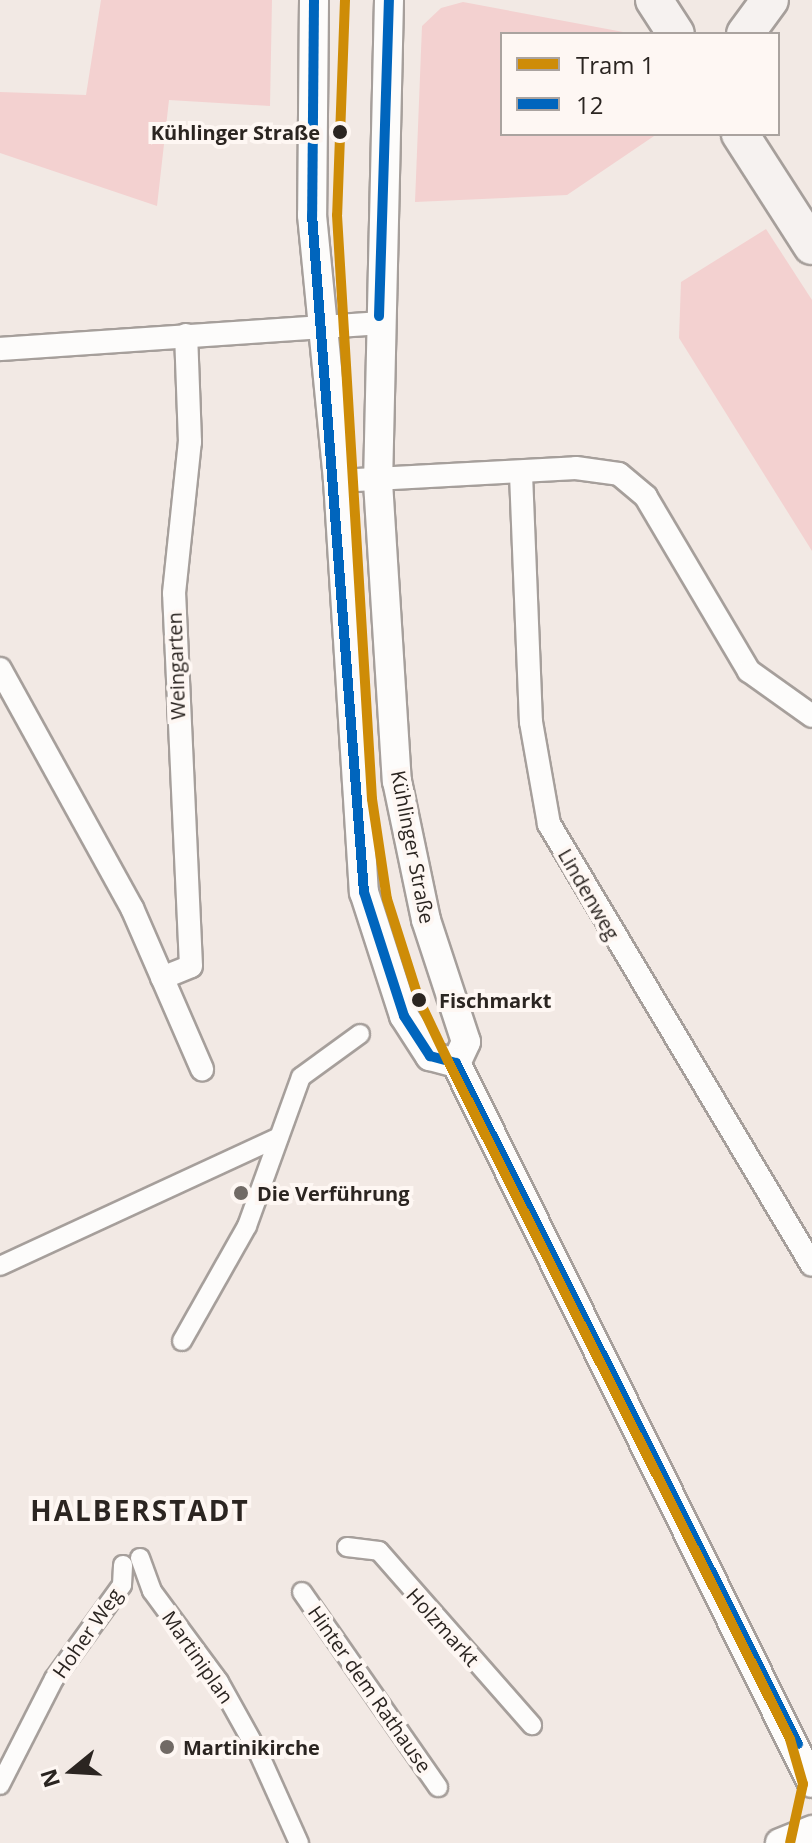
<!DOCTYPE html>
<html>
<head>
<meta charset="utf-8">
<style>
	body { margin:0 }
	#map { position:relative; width:812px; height:1843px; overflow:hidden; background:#f2e9e4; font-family:"Open Sans",sans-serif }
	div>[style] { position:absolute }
	.green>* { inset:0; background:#f3d1d0 }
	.roads { filter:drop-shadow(2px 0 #a69f9b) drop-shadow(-2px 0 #a69f9b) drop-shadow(0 2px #a69f9b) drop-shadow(0 -2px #a69f9b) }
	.pedestrian>* { height:18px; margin:-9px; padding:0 9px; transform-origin:9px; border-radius:9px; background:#fdfcfb }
	.minor>* { height:22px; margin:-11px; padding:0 11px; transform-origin:11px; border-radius:11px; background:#fdfcfb }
	.tertiary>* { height:28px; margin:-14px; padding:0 14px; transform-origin:14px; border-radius:14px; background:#fdfcfb }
	.primary>* { height:36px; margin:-18px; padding:0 18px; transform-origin:18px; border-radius:18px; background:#f6f2f0 }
	.bus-1>* { height:10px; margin:-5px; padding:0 5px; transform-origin:5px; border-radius:5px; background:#0065bd }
	.tram-1>* { height:10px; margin:-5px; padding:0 5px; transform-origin:5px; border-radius:5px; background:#ce8c07 }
	.dots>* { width:22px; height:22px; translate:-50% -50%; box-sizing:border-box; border:4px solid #fef7f3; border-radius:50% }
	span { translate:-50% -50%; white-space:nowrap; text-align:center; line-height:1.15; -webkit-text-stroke:8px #fef7f3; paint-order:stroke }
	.stop-label { font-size:20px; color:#2b2521; font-weight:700 }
	.right { translate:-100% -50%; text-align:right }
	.left { translate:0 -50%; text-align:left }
	.street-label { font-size:20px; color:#2b2521 }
	.poi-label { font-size:20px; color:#2b2521; font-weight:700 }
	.district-label { font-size:28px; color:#2b2521; font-weight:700; letter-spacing:2px }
	.legend { position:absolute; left:500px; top:32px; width:280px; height:104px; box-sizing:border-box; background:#fef7f3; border:2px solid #aaa39f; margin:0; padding:10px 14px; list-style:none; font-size:24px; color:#2b2521 }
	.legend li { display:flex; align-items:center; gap:16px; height:40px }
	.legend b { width:40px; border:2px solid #aaa39f }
	.north { position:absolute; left:32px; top:1731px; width:80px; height:80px; -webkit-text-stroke:6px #fef7f3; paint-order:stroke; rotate:252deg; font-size:22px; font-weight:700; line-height:32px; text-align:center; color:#2b2521 }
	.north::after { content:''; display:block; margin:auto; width:28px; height:36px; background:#2b2521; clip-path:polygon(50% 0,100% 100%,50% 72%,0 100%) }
</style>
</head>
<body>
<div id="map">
	<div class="green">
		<div style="clip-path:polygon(101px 0,272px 0,270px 106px,169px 100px,157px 206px,0 153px,0 92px,86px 95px)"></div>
		<div style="clip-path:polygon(463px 2px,634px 34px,502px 34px,502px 134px,657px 134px,567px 195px,415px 202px,422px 26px,441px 8px)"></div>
		<div style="clip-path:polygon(766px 229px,812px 300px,812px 551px,679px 338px,681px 282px)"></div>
	</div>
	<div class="roads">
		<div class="pedestrian">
			<div style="left:0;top:1266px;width:307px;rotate:-24.8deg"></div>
			<div style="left:182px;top:1341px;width:132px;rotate:-60.5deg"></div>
			<div style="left:247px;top:1226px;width:158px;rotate:-70.1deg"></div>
			<div style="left:301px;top:1077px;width:73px;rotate:-36.1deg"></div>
			<div style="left:347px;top:1547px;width:32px;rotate:7deg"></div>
			<div style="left:379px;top:1551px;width:232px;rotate:48.7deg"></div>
			<div style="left:140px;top:1558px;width:35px;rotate:70deg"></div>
			<div style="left:152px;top:1591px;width:113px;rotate:53.6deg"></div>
			<div style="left:219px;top:1682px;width:82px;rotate:60.9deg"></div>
			<div style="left:259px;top:1754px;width:98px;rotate:65.8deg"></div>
			<div style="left:302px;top:1592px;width:238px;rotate:55.1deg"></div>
			<div style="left:0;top:1785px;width:119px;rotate:-63deg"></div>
			<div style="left:54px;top:1679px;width:116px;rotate:-54.1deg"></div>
			<div style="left:122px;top:1585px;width:20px;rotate:-87deg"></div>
		</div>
		<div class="minor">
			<div style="left:0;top:349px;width:379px;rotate:-3.9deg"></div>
			<div style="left:521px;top:474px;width:248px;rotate:87.7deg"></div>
			<div style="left:531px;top:722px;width:104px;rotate:80deg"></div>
			<div style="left:549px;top:824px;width:513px;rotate:59.19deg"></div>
			<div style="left:338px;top:481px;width:238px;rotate:-3.1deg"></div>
			<div style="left:576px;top:468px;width:43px;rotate:7.9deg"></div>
			<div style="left:619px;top:474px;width:35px;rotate:40deg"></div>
			<div style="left:646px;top:497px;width:202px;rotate:59.4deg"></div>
			<div style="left:749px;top:671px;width:77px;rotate:35.5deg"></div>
			<div style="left:0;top:669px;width:273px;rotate:61.1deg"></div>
			<div style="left:132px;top:908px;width:176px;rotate:66.5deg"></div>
			<div style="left:162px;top:978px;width:31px;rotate:-22deg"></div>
			<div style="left:191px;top:966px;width:373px;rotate:-92.6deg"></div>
			<div style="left:174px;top:593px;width:152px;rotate:-84deg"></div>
			<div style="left:190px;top:442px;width:107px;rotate:-92.1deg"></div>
		</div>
		<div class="tertiary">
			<div style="left:314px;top:0;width:215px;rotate:90.5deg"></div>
			<div style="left:312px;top:215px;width:267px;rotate:84.4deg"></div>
			<div style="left:338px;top:481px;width:412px;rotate:86.4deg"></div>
			<div style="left:364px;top:892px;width:130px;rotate:72.1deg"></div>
			<div style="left:404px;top:1016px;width:48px;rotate:57deg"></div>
			<div style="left:430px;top:1056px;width:27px;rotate:15deg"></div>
			<div style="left:389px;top:0;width:482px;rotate:91.3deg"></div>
			<div style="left:378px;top:482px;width:300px;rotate:86.4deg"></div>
			<div style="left:397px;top:781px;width:142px;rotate:78.2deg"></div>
			<div style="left:426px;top:920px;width:128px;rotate:71.8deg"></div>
			<div style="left:466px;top:1042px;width:23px;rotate:115deg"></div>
			<div style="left:456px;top:1063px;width:803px;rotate:63.69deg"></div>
			<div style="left:780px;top:1843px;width:35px;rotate:-22deg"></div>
		</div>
		<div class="primary">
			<div style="left:654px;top:0;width:40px;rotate:57.1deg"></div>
			<div style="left:745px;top:34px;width:42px;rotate:-53.7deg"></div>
			<div style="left:740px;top:134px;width:133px;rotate:57.3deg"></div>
		</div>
	</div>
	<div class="bus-1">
		<div style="left:314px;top:0;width:215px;rotate:90.5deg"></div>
		<div style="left:312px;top:215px;width:679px;rotate:85.61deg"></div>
		<div style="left:364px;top:892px;width:130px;rotate:72.1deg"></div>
		<div style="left:404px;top:1016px;width:48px;rotate:57deg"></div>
		<div style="left:430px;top:1056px;width:27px;rotate:15deg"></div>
		<div style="left:379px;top:316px;width:316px;rotate:-88.2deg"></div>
		<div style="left:456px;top:1063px;width:762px;rotate:63.33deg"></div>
	</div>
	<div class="tram-1">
		<div style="left:345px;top:0;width:215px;rotate:92.1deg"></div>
		<div style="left:337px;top:215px;width:585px;rotate:86.57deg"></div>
		<div style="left:372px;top:799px;width:101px;rotate:81.5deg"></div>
		<div style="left:387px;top:899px;width:106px;rotate:72.4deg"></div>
		<div style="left:419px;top:1000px;width:68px;rotate:64.6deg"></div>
		<div style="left:448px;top:1061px;width:759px;rotate:63.23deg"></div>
		<div style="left:790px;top:1739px;width:47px;rotate:73.9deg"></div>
		<div style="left:803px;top:1784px;width:60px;rotate:102.4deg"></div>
	</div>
	<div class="dots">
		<div style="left:340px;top:132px;background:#2b2521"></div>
		<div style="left:419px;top:1000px;background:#2b2521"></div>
		<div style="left:241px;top:1193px;background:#716a65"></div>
		<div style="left:167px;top:1747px;background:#716a65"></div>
	</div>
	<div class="stop-label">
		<span class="right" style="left:320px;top:132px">Kühlinger Straße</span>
		<span class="left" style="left:439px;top:1000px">Fischmarkt</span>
	</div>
	<div class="street-label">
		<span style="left:176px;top:666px;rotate:-92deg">Weingarten</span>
		<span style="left:413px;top:847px;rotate:79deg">Kühlinger Straße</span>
		<span style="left:589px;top:894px;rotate:60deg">Lindenweg</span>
		<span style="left:443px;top:1627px;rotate:48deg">Holzmarkt</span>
		<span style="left:87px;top:1633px;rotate:-55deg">Hoher Weg</span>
		<span style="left:198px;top:1657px;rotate:55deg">Martiniplan</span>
		<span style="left:370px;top:1689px;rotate:55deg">Hinter dem Rathause</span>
	</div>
	<div class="poi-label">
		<span class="left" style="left:257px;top:1193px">Die Verführung</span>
		<span class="left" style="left:183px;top:1747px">Martinikirche</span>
	</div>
	<div class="district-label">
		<span style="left:140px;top:1510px">HALBERSTADT</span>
	</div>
	<ul class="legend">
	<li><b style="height:10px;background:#ce8c07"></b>Tram 1</li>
	<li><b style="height:10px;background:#0065bd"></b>12</li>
	</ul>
	<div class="north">N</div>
</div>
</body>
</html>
